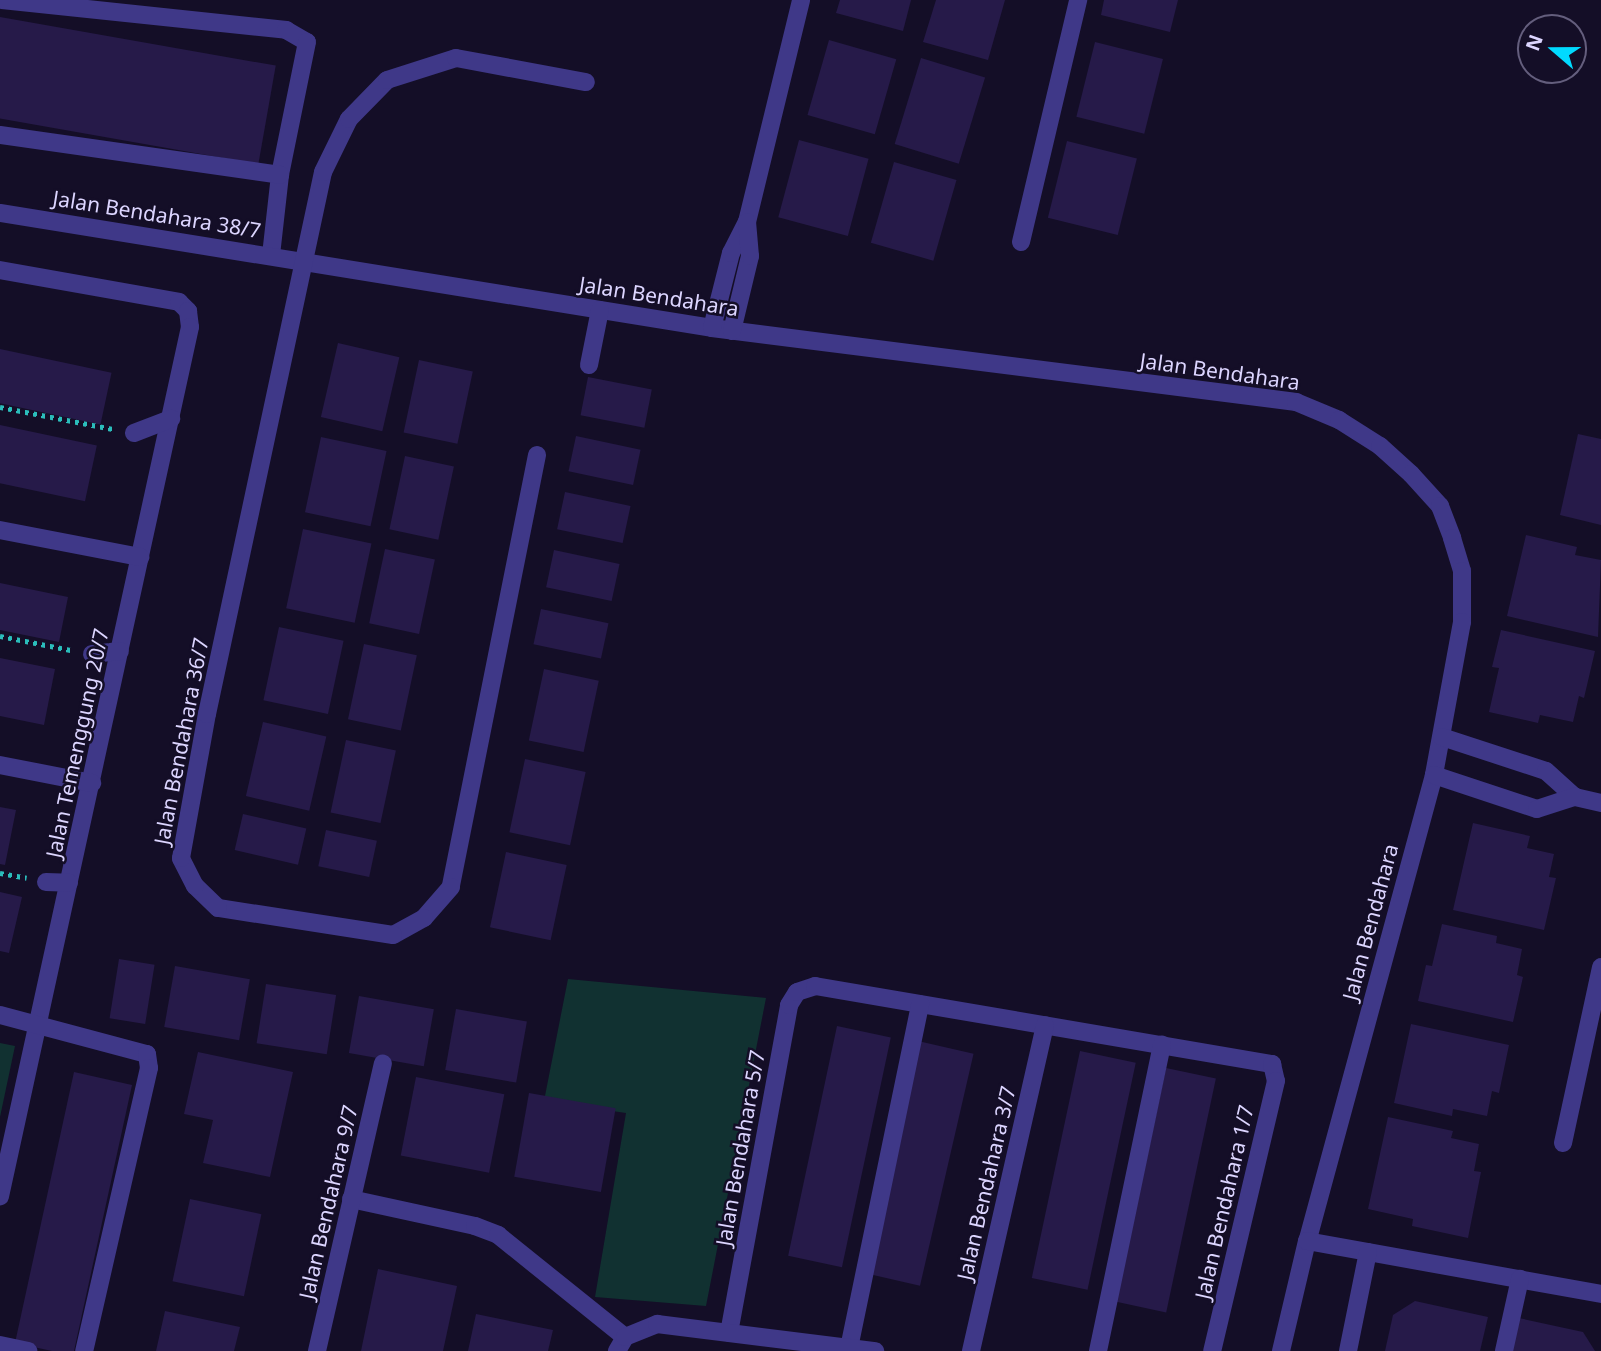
<!DOCTYPE html>
<html>
<head>
<meta charset="utf-8">
<style>
	body { margin:0 }
	#map { position:relative; width:1601px; height:1351px; overflow:hidden; background:#140e27; font-family:"Noto Sans",sans-serif }
	div>[style] { position:absolute }
	.green>* { inset:0; background:#113131 }
	.building>* { inset:0; background:#261a49; transform-origin:0 0 }
	.path>* { height:4.5px; margin-top:-2.25px; transform-origin:0; background:repeating-linear-gradient(90deg,#2bbdbb 0 3.5px,transparent 0 8.5px) }
	.minor>* { height:18px; margin:-9px; padding:0 9px; transform-origin:9px; border-radius:9px; background:#3f3888 }
	span { translate:-50% -50%; white-space:nowrap; text-align:center; line-height:1.15; -webkit-text-stroke:5px #140e27; paint-order:stroke }
	.street-label { font-size:21px; color:#dcd5ff }
	.north { position:absolute; left:1517px; top:14px; width:70px; height:70px; box-sizing:border-box; background:#140e27; border:2px solid #645e7d; border-radius:50%; rotate:290deg; font-size:19px; font-weight:700; line-height:28px; text-align:center; color:#dcd5ff }
	.north::after { content:''; display:block; margin:auto; width:24px; height:32px; background:#01daff; clip-path:polygon(50% 0,100% 100%,50% 72%,0 100%) }
</style>
</head>
<body>
<div id="map">
	<div class="green">
		<div style="clip-path:polygon(568px 979px,766px 998px,706px 1306px,595px 1297px,626px 1113px,544px 1101px)"></div>
		<div style="clip-path:polygon(0 1043px,15px 1046px,0 1117px)"></div>
	</div>
	<div class="building">
		<div style="clip-path:polygon(840px 0,911px 0,903px 31px,836px 13px)"></div>
		<div style="clip-path:polygon(936px 0,1005px 0,988px 60px,923px 42px)"></div>
		<div style="clip-path:polygon(1104px 0,1178px 0,1170px 32px,1101px 15px)"></div>
		<div style="left:0;top:17px;width:280px;height:100px;rotate:10deg"></div>
		<div style="left:829px;top:40px;width:70px;height:78px;rotate:16deg"></div>
		<div style="left:1095px;top:42px;width:70px;height:77px;rotate:14deg"></div>
		<div style="left:921px;top:58px;width:67px;height:90px;rotate:17deg"></div>
		<div style="left:799px;top:140px;width:72px;height:80px;rotate:15deg"></div>
		<div style="left:1067px;top:141px;width:72px;height:79px;rotate:14deg"></div>
		<div style="left:894px;top:162px;width:65px;height:84px;rotate:16deg"></div>
		<div style="left:338px;top:343px;width:63px;height:76px;rotate:13deg"></div>
		<div style="left:0;top:349px;width:114px;height:53px;rotate:12deg"></div>
		<div style="left:419px;top:360px;width:55px;height:74px;rotate:12deg"></div>
		<div style="left:588px;top:377px;width:65px;height:39px;rotate:11deg"></div>
		<div style="left:0;top:425px;width:99px;height:57px;rotate:12deg"></div>
		<div style="clip-path:polygon(1578px 434px,1601px 439px,1601px 525px,1560px 515px)"></div>
		<div style="left:576px;top:436px;width:66px;height:36px;rotate:12deg"></div>
		<div style="left:321px;top:437px;width:67px;height:77px;rotate:12deg"></div>
		<div style="left:405px;top:456px;width:50px;height:75px;rotate:12deg"></div>
		<div style="left:565px;top:492px;width:67px;height:38px;rotate:12deg"></div>
		<div style="left:303px;top:529px;width:70px;height:81px;rotate:12deg"></div>
		<div style="clip-path:polygon(1526px 535px,1577px 547px,1575px 555px,1601px 560px,1598px 637px,1507px 616px)"></div>
		<div style="left:385px;top:549px;width:51px;height:76px;rotate:12deg"></div>
		<div style="left:554px;top:550px;width:67px;height:38px;rotate:12deg"></div>
		<div style="clip-path:polygon(0 583px,68px 597px,59px 642px,0 630px)"></div>
		<div style="left:541px;top:609px;width:69px;height:36px;rotate:12deg"></div>
		<div style="left:279px;top:627px;width:66px;height:75px;rotate:12deg"></div>
		<div style="clip-path:polygon(1501px 630px,1595px 651px,1584px 698px,1579px 696px,1573px 722px,1540px 715px,1538px 723px,1489px 712px,1499px 668px,1492px 667px)"></div>
		<div style="left:364px;top:644px;width:54px;height:77px;rotate:12deg"></div>
		<div style="clip-path:polygon(0 658px,55px 669px,44px 725px,0 716px)"></div>
		<div style="left:544px;top:669px;width:56px;height:73px;rotate:12deg"></div>
		<div style="left:263px;top:722px;width:65px;height:76px;rotate:13deg"></div>
		<div style="left:346px;top:740px;width:51px;height:74px;rotate:12deg"></div>
		<div style="left:525px;top:759px;width:62px;height:75px;rotate:12deg"></div>
		<div style="clip-path:polygon(0 807px,16px 810px,5px 865px,0 864px)"></div>
		<div style="left:243px;top:814px;width:65px;height:37px;rotate:13deg"></div>
		<div style="clip-path:polygon(1473px 823px,1530px 836px,1527px 848px,1554px 854px,1549px 877px,1556px 878px,1544px 930px,1453px 910px)"></div>
		<div style="left:326px;top:830px;width:52px;height:37px;rotate:12deg"></div>
		<div style="left:506px;top:852px;width:62px;height:77px;rotate:12deg"></div>
		<div style="clip-path:polygon(0 892px,22px 897px,9px 953px,0 951px)"></div>
		<div style="clip-path:polygon(1442px 924px,1497px 936px,1496px 943px,1522px 949px,1517px 975px,1523px 977px,1513px 1022px,1418px 1001px,1426px 965px,1432px 966px)"></div>
		<div style="left:119px;top:959px;width:36px;height:60px;rotate:9deg"></div>
		<div style="left:175px;top:966px;width:76px;height:62px;rotate:10deg"></div>
		<div style="left:266px;top:984px;width:71px;height:60px;rotate:9deg"></div>
		<div style="left:359px;top:996px;width:76px;height:58px;rotate:10deg"></div>
		<div style="left:456px;top:1009px;width:72px;height:62px;rotate:10deg"></div>
		<div style="clip-path:polygon(1411px 1024px,1509px 1045px,1499px 1093px,1492px 1091px,1487px 1116px,1453px 1109px,1452px 1116px,1394px 1103px)"></div>
		<div style="left:837px;top:1026px;width:55px;height:235px;rotate:12deg"></div>
		<div style="left:918px;top:1041px;width:57px;height:238px;rotate:13deg"></div>
		<div style="left:1080px;top:1051px;width:57px;height:232px;rotate:12deg"></div>
		<div style="clip-path:polygon(198px 1052px,293px 1072px,270px 1177px,203px 1163px,213px 1120px,184px 1114px)"></div>
		<div style="left:1166px;top:1068px;width:51px;height:239px;rotate:12deg"></div>
		<div style="clip-path:polygon(74px 1072px,132px 1085px,74px 1351px,52px 1351px,15px 1343px)"></div>
		<div style="left:416px;top:1077px;width:90px;height:80px;rotate:11deg"></div>
		<div style="left:529px;top:1093px;width:88px;height:85px;rotate:10deg"></div>
		<div style="clip-path:polygon(1388px 1117px,1453px 1131px,1451px 1138px,1479px 1144px,1474px 1171px,1481px 1172px,1468px 1238px,1412px 1226px,1413px 1219px,1368px 1209px)"></div>
		<div style="left:190px;top:1199px;width:73px;height:84px;rotate:12deg"></div>
		<div style="clip-path:polygon(378px 1269px,457px 1286px,443px 1351px,361px 1351px)"></div>
		<div style="clip-path:polygon(1415px 1301px,1488px 1317px,1480px 1351px,1385px 1351px,1393px 1315px)"></div>
		<div style="clip-path:polygon(165px 1311px,240px 1327px,234px 1351px,156px 1351px)"></div>
		<div style="clip-path:polygon(476px 1314px,553px 1330px,548px 1351px,468px 1351px)"></div>
		<div style="clip-path:polygon(1514px 1317px,1583px 1332px,1595px 1351px,1507px 1351px)"></div>
	</div>
	<div class="path">
		<div style="left:0;top:407px;width:115px;rotate:11deg"></div>
		<div style="left:0;top:636px;width:72px;rotate:11.2deg"></div>
		<div style="left:0;top:873px;width:27px;rotate:10deg"></div>
	</div>
	<div class="minor">
		<div style="left:2px;top:0;width:286px;rotate:6deg"></div>
		<div style="left:286px;top:30px;width:24px;rotate:30deg"></div>
		<div style="left:307px;top:42px;width:136px;rotate:101.5deg"></div>
		<div style="left:280px;top:175px;width:81px;rotate:96.4deg"></div>
		<div style="left:0;top:135px;width:283px;rotate:8.1deg"></div>
		<div style="left:0;top:213px;width:721px;rotate:9.17deg"></div>
		<div style="left:712px;top:328px;width:589px;rotate:7.22deg"></div>
		<div style="left:1296px;top:402px;width:47px;rotate:22.7deg"></div>
		<div style="left:1339px;top:420px;width:49px;rotate:32.4deg"></div>
		<div style="left:1380px;top:446px;width:42px;rotate:42.1deg"></div>
		<div style="left:1411px;top:474px;width:43px;rotate:47.8deg"></div>
		<div style="left:1440px;top:506px;width:34px;rotate:69deg"></div>
		<div style="left:1452px;top:538px;width:34px;rotate:73deg"></div>
		<div style="left:1462px;top:571px;width:51px;rotate:90deg"></div>
		<div style="left:1462px;top:622px;width:156px;rotate:100.4deg"></div>
		<div style="left:1434px;top:775px;width:483px;rotate:105.2deg"></div>
		<div style="left:1307px;top:1241px;width:113px;rotate:103.3deg"></div>
		<div style="left:1021px;top:242px;width:249px;rotate:-76.7deg"></div>
		<div style="left:0;top:270px;width:182px;rotate:10.1deg"></div>
		<div style="left:179px;top:302px;width:13px;rotate:45deg"></div>
		<div style="left:188px;top:311px;width:16px;rotate:83deg"></div>
		<div style="left:190px;top:327px;width:890px;rotate:102.33deg"></div>
		<div style="left:712px;top:328px;width:77px;rotate:-75.8deg"></div>
		<div style="left:731px;top:253px;width:35px;rotate:-63deg"></div>
		<div style="left:747px;top:222px;width:228px;rotate:-76.3deg"></div>
		<div style="left:732px;top:331px;width:77px;rotate:-76.5deg"></div>
		<div style="left:750px;top:256px;width:34px;rotate:-95deg"></div>
		<div style="left:589px;top:365px;width:56px;rotate:-78.7deg"></div>
		<div style="left:134px;top:433px;width:40px;rotate:-21deg"></div>
		<div style="left:537px;top:455px;width:440px;rotate:101.3deg"></div>
		<div style="left:451px;top:887px;width:41px;rotate:131.1deg"></div>
		<div style="left:424px;top:918px;width:35px;rotate:151deg"></div>
		<div style="left:393px;top:935px;width:177px;rotate:-171.2deg"></div>
		<div style="left:218px;top:908px;width:32px;rotate:-136deg"></div>
		<div style="left:195px;top:886px;width:31px;rotate:-117deg"></div>
		<div style="left:181px;top:858px;width:146px;rotate:-79.8deg"></div>
		<div style="left:207px;top:714px;width:554px;rotate:-77.92deg"></div>
		<div style="left:323px;top:172px;width:59px;rotate:-63.9deg"></div>
		<div style="left:349px;top:119px;width:54px;rotate:-45.7deg"></div>
		<div style="left:387px;top:80px;width:72px;rotate:-17.7deg"></div>
		<div style="left:456px;top:58px;width:132px;rotate:10.5deg"></div>
		<div style="left:0;top:530px;width:143px;rotate:10.9deg"></div>
		<div style="left:92px;top:654px;width:28px;rotate:-6deg"></div>
		<div style="left:1442px;top:737px;width:109px;rotate:18.1deg"></div>
		<div style="left:1546px;top:771px;width:39px;rotate:42deg"></div>
		<div style="left:1575px;top:797px;width:27px;rotate:13deg"></div>
		<div style="left:0;top:765px;width:94px;rotate:11.1deg"></div>
		<div style="left:1434px;top:775px;width:108px;rotate:18.3deg"></div>
		<div style="left:1537px;top:809px;width:40px;rotate:-18deg"></div>
		<div style="left:46px;top:882px;width:23px;rotate:2deg"></div>
		<div style="left:0;top:1015px;width:152px;rotate:14.9deg"></div>
		<div style="left:147px;top:1054px;width:14px;rotate:82deg"></div>
		<div style="left:149px;top:1068px;width:290px;rotate:102.9deg"></div>
		<div style="left:1563px;top:1143px;width:180px;rotate:-77.8deg"></div>
		<div style="left:351px;top:1199px;width:127px;rotate:12.3deg"></div>
		<div style="left:475px;top:1226px;width:25px;rotate:21deg"></div>
		<div style="left:498px;top:1235px;width:163px;rotate:38.8deg"></div>
		<div style="left:1307px;top:1241px;width:299px;rotate:10.2deg"></div>
		<div style="left:729px;top:1333px;width:333px;rotate:-79.6deg"></div>
		<div style="left:789px;top:1005px;width:15px;rotate:-58deg"></div>
		<div style="left:797px;top:992px;width:19px;rotate:-18deg"></div>
		<div style="left:815px;top:986px;width:464px;rotate:9.7deg"></div>
		<div style="left:1272px;top:1064px;width:17px;rotate:77deg"></div>
		<div style="left:1276px;top:1081px;width:277px;rotate:103.3deg"></div>
		<div style="left:0;top:1345px;width:29px;rotate:12deg"></div>
		<div style="left:849px;top:1348px;width:351px;rotate:-78.3deg"></div>
		<div style="left:317px;top:1351px;width:295px;rotate:-77.1deg"></div>
		<div style="left:617px;top:1351px;width:16px;rotate:-60deg"></div>
		<div style="left:625px;top:1337px;width:35px;rotate:-22deg"></div>
		<div style="left:657px;top:1324px;width:220px;rotate:7.1deg"></div>
		<div style="left:971px;top:1351px;width:334px;rotate:-77.2deg"></div>
		<div style="left:1098px;top:1351px;width:313px;rotate:-78.2deg"></div>
		<div style="left:1348px;top:1351px;width:101px;rotate:-78.6deg"></div>
		<div style="left:1504px;top:1351px;width:74px;rotate:-77.5deg"></div>
	</div>
	<div class="street-label">
		<span style="left:157px;top:214px;rotate:9deg">Jalan Bendahara 38/7</span>
		<span style="left:659px;top:296px;rotate:9deg">Jalan Bendahara</span>
		<span style="left:1220px;top:371px;rotate:8deg">Jalan Bendahara</span>
		<span style="left:181px;top:741px;rotate:-79deg">Jalan Bendahara 36/7</span>
		<span style="left:77px;top:743px;rotate:-78deg">Jalan Temenggung 20/7</span>
		<span style="left:1370px;top:922px;rotate:-75deg">Jalan Bendahara</span>
		<span style="left:740px;top:1148px;rotate:-80deg">Jalan Bendahara 5/7</span>
		<span style="left:986px;top:1183px;rotate:-77deg">Jalan Bendahara 3/7</span>
		<span style="left:328px;top:1202px;rotate:-77deg">Jalan Bendahara 9/7</span>
		<span style="left:1224px;top:1202px;rotate:-77deg">Jalan Bendahara 1/7</span>
	</div>
	<div class="north">N</div>
</div>
</body>
</html>
